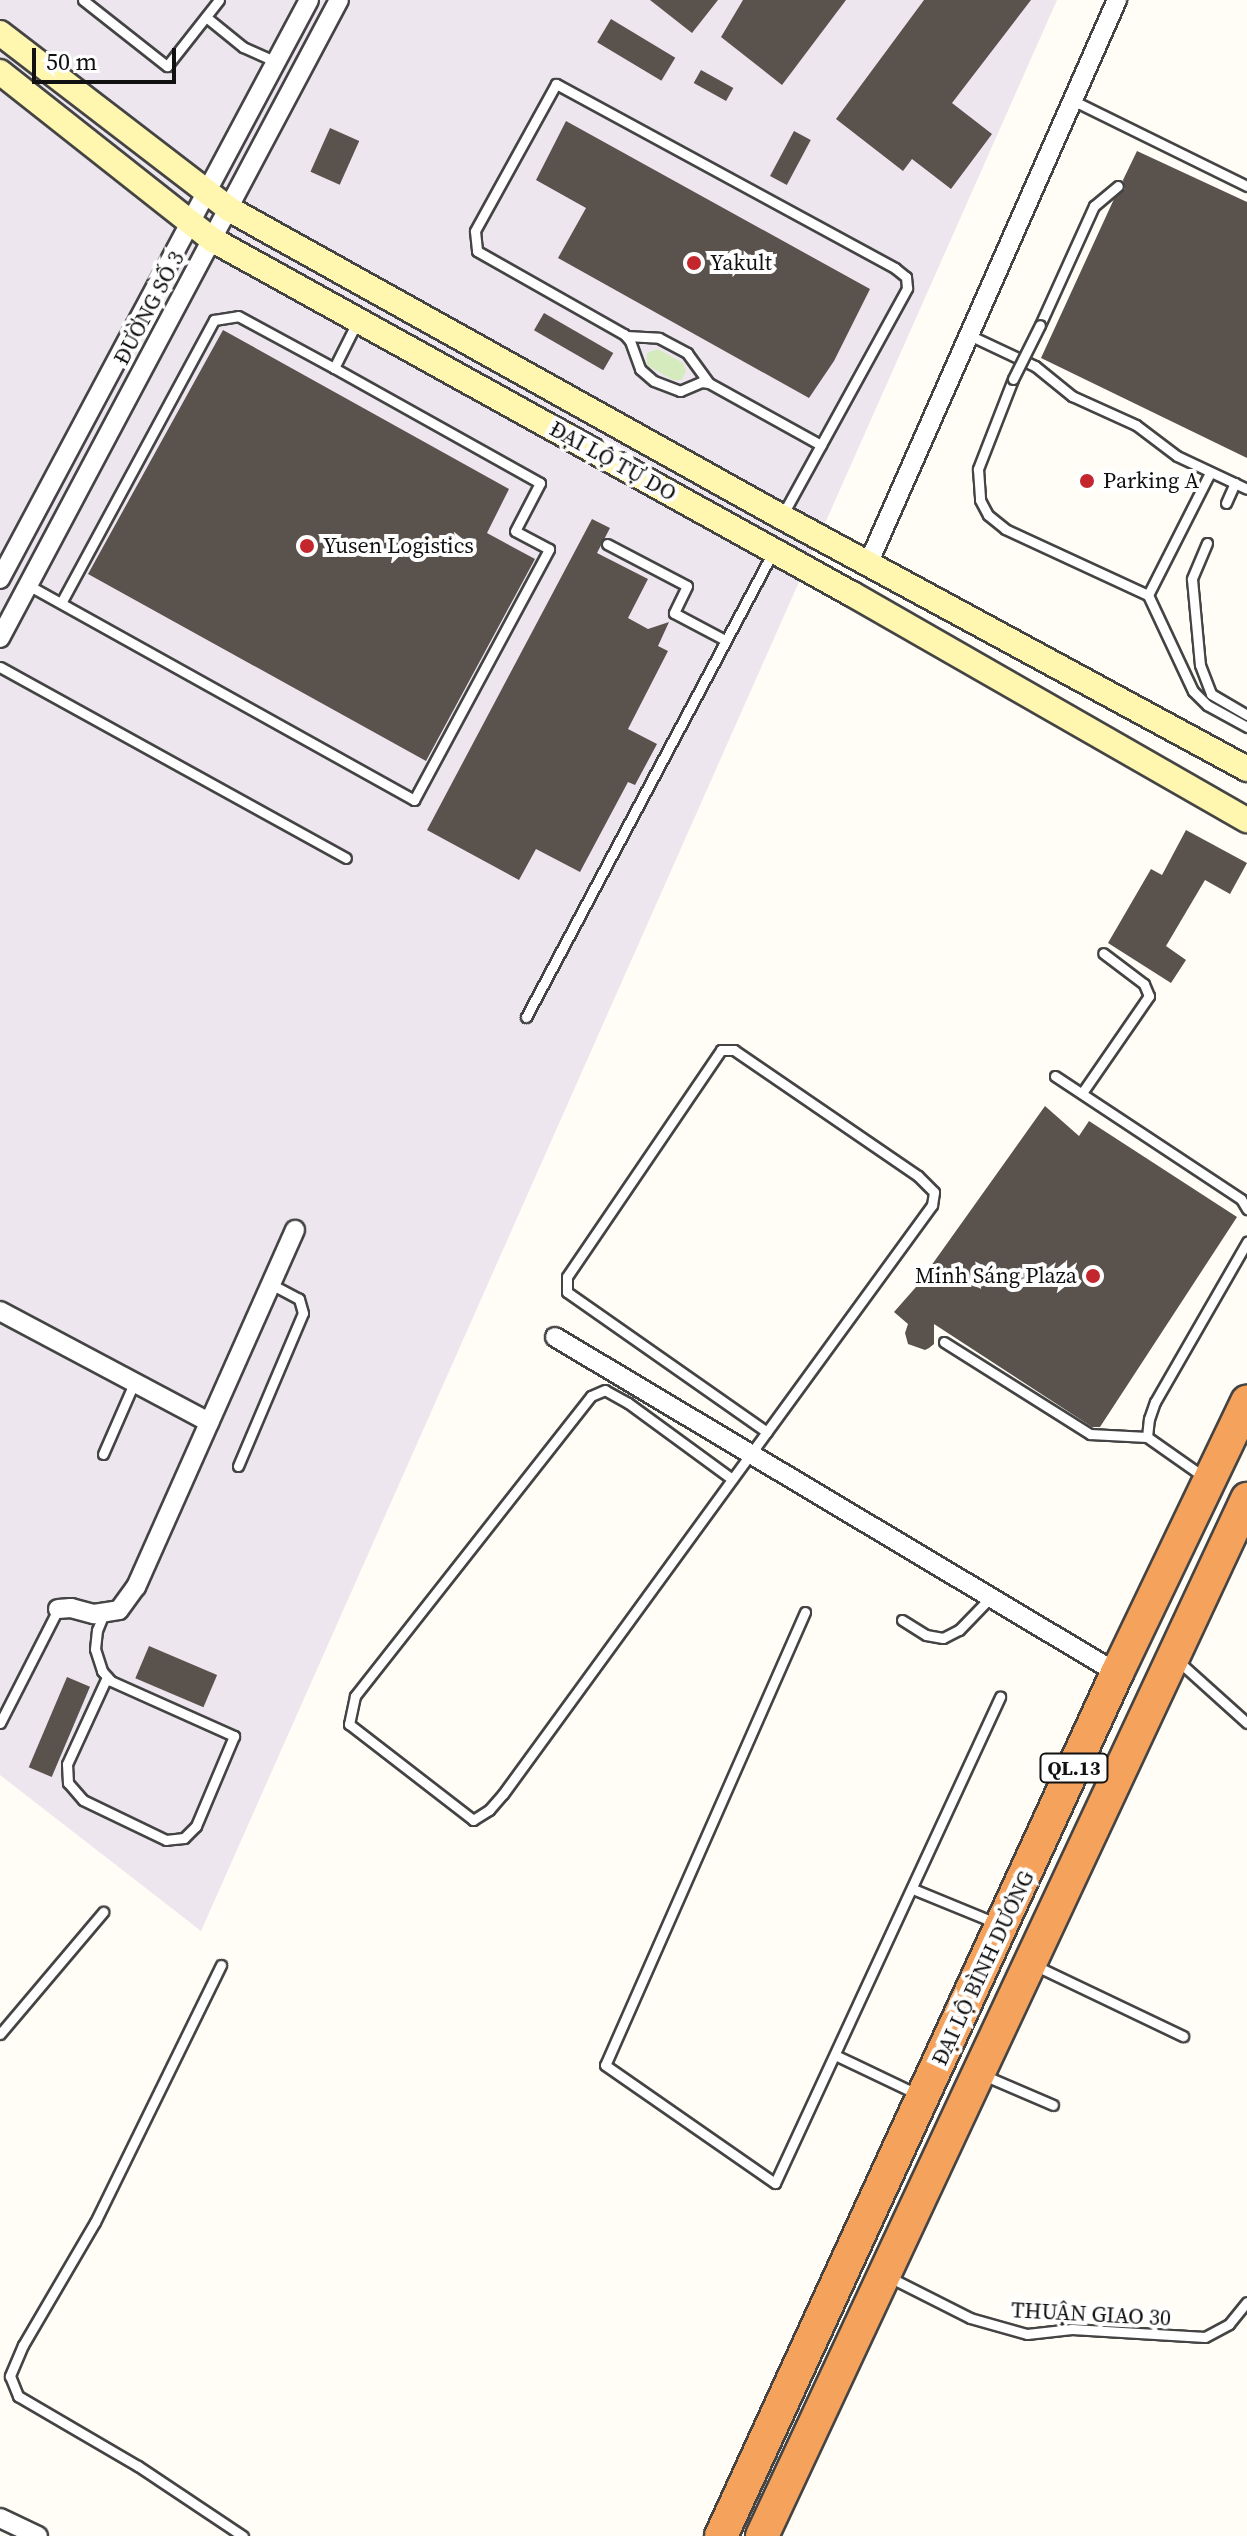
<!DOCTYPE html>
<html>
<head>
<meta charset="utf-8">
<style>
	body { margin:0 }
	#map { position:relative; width:1247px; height:2536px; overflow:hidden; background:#fffdf5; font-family:"Source Serif 4",serif }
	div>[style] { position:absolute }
	.industrial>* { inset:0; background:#eee6ef }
	.green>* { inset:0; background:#d5ebbd }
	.building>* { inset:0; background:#5a524d; transform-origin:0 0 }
	.roads { filter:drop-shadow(2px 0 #444) drop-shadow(-2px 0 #444) drop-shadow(0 2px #444) drop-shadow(0 -2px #444) }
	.lane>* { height:9px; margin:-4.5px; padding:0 4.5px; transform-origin:4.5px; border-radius:4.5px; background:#fff }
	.street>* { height:18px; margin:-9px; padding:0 9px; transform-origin:9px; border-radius:9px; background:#fff }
	.secondary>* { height:24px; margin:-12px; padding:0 12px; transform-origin:12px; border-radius:12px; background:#fff6b0 }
	.highway>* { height:32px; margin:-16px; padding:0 16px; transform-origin:16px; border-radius:16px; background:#f5a25d }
	.bridges { filter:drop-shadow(2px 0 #444) drop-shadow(-2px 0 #444) drop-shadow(0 2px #444) drop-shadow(0 -2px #444) }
	.lane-bridge>* { height:9px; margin:-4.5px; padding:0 4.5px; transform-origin:4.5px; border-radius:4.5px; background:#fff }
	.dots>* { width:22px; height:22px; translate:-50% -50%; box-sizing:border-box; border:4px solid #fff; border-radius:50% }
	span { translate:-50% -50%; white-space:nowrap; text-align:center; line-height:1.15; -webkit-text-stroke:8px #fff; paint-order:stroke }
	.shield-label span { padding:2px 6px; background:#fff; border:2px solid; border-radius:6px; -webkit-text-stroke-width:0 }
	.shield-label { font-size:20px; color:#111; font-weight:700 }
	.poi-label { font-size:22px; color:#111 }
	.left { translate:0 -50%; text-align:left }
	.right { translate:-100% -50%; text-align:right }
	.street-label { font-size:22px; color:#111 }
	.scale { position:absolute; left:32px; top:48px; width:144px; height:36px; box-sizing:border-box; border:4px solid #111; border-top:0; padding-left:10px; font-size:24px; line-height:28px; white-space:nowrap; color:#111; -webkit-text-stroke:6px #fff; paint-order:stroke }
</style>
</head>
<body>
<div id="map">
	<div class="industrial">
		<div style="clip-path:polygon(0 0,1057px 0,201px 1931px,0 1775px)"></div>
	</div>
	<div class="green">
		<div style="clip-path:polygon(658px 349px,683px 363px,686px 371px,682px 380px,673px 380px,647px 365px,647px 353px)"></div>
	</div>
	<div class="building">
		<div style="clip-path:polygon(650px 0,718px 0,692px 33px)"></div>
		<div style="clip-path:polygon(743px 0,846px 0,782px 85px,721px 37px)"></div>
		<div style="clip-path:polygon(924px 0,1031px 0,952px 103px,992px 134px,951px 189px,912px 159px,903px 171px,836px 119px)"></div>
		<div style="left:611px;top:19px;width:75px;height:27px;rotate:31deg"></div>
		<div style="left:701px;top:70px;width:37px;height:15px;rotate:29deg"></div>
		<div style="clip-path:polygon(566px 121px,870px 289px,834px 361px,809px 398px,558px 258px,586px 208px,536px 180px)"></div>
		<div style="left:330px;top:128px;width:32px;height:48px;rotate:24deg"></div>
		<div style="left:794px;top:131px;width:19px;height:51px;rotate:28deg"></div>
		<div style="clip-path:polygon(1137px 151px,1247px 202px,1247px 458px,1041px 358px,1114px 199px,1125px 189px,1123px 180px)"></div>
		<div style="left:544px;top:313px;width:80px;height:20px;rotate:30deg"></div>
		<div style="clip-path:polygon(223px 330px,509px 489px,487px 533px,535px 559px,426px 761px,88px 574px)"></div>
		<div style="clip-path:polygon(592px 519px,610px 528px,597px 553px,648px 579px,628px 618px,648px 629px,669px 622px,658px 646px,668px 651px,628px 729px,657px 744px,635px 785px,628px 782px,580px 872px,536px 849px,519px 880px,427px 830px)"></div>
		<div style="clip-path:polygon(1186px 830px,1247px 863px,1230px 894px,1205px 880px,1166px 946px,1186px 960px,1171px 983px,1108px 943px,1151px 869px,1162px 875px)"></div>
		<div style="clip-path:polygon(1045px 1106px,1079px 1136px,1089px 1121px,1237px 1217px,1100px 1427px,1092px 1427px,934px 1324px,934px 1344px,929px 1348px,925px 1350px,908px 1344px,905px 1333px,908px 1324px,894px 1312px,916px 1287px)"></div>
		<div style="left:149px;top:1646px;width:74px;height:35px;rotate:23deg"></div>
		<div style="left:67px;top:1677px;width:25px;height:98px;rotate:23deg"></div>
	</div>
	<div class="roads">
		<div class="lane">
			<div style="left:83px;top:0;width:107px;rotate:38.2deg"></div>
			<div style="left:167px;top:66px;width:84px;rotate:-51.8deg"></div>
			<div style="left:206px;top:17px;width:48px;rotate:39deg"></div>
			<div style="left:243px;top:47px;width:37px;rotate:24deg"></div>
			<div style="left:1072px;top:100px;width:195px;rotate:26.2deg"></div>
			<div style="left:1040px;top:325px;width:131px;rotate:-65.6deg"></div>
			<div style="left:1094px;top:206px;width:31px;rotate:-40deg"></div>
			<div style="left:969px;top:335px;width:73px;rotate:25.2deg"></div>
			<div style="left:1035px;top:366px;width:48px;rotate:39deg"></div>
			<div style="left:1072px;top:396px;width:70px;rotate:24.4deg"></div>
			<div style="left:1136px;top:425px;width:51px;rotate:37.1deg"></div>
			<div style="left:1177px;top:456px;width:77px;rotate:25.2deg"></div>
			<div style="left:626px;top:336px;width:33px;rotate:3deg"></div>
			<div style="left:659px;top:338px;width:32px;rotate:28deg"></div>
			<div style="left:687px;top:353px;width:37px;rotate:54deg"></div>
			<div style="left:1013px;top:379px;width:97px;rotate:111.3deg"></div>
			<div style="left:978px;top:469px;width:31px;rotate:86deg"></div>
			<div style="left:980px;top:500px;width:17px;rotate:62deg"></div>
			<div style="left:988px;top:515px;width:22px;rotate:39deg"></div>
			<div style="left:1005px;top:529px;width:157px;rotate:24.8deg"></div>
			<div style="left:1148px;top:595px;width:106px;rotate:64.9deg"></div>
			<div style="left:1193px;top:691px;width:20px;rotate:45deg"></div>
			<div style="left:1207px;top:705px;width:46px;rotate:28.8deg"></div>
			<div style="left:1226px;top:503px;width:22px;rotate:-66deg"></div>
			<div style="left:783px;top:514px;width:258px;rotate:-61.2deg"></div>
			<div style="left:907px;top:288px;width:11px;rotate:-95deg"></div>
			<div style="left:906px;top:277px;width:14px;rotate:-141deg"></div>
			<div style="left:895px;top:268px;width:386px;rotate:-151.5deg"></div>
			<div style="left:556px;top:84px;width:168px;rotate:118.9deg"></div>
			<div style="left:475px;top:231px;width:20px;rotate:84deg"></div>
			<div style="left:477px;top:251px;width:169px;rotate:29.5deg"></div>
			<div style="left:624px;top:334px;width:9px;rotate:49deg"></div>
			<div style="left:630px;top:341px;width:30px;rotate:70deg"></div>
			<div style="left:640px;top:369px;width:18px;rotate:41deg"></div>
			<div style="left:654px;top:381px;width:28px;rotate:21deg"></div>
			<div style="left:680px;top:391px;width:23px;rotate:-23deg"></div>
			<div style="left:701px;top:382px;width:8px;rotate:7deg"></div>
			<div style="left:709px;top:383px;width:128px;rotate:29deg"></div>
			<div style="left:1207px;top:543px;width:39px;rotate:113deg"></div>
			<div style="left:1192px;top:579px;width:86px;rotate:84.7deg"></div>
			<div style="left:1200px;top:665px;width:31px;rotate:69deg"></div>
			<div style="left:1211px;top:694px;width:42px;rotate:30.3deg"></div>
			<div style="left:607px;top:544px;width:90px;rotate:27.7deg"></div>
			<div style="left:687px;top:586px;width:30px;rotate:116deg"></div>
			<div style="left:674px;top:613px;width:58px;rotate:27.9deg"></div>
			<div style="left:28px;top:585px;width:442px;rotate:29.1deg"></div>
			<div style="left:414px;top:800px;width:285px;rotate:-61.7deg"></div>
			<div style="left:549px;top:549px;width:38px;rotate:-152deg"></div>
			<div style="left:515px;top:531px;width:54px;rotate:-62.5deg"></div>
			<div style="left:540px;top:483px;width:236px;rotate:-150.8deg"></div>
			<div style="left:334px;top:368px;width:51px;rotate:-63.4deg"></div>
			<div style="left:1148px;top:595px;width:137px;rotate:-63.1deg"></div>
			<div style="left:61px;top:603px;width:322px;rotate:-61.6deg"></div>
			<div style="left:214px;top:320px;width:24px;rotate:-9deg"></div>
			<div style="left:238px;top:316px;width:109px;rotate:28.4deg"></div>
			<div style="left:0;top:667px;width:395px;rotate:28.9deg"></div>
			<div style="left:526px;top:1017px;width:529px;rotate:-62.03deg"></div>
			<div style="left:1055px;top:1076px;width:223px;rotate:33.5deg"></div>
			<div style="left:1241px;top:1199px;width:12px;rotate:59deg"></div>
			<div style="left:1082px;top:1093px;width:118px;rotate:-55.4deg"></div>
			<div style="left:1149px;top:996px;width:13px;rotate:-113deg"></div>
			<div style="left:1144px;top:984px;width:51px;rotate:-142.9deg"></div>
			<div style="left:944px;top:1342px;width:173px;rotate:32.2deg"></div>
			<div style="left:1090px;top:1434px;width:57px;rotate:3deg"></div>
			<div style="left:103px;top:1454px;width:77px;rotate:-66.4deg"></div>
			<div style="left:238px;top:1466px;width:166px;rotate:-67deg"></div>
			<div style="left:303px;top:1313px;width:15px;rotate:-106deg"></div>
			<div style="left:299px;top:1299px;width:32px;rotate:-152deg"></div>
			<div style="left:1204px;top:1477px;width:70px;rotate:-144.9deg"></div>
			<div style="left:1147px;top:1437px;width:18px;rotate:-84deg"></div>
			<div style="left:1149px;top:1419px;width:18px;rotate:-71deg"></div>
			<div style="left:1155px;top:1402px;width:185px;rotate:-60.1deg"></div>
			<div style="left:732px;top:1479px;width:129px;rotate:-143.8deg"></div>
			<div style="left:628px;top:1403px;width:26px;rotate:-151deg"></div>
			<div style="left:605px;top:1390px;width:15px;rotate:157deg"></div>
			<div style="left:591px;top:1396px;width:382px;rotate:128.2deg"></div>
			<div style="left:355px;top:1696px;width:29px;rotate:102deg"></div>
			<div style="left:349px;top:1724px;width:157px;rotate:37.7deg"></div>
			<div style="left:473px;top:1820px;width:19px;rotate:-32deg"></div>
			<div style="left:489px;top:1810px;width:21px;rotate:-49deg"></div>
			<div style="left:503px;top:1794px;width:729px;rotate:-53.93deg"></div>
			<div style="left:932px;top:1205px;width:13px;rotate:-81deg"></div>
			<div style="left:934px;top:1192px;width:23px;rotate:-135deg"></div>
			<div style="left:918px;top:1176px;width:223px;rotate:-145.6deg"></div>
			<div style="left:734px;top:1050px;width:13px;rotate:180deg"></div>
			<div style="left:721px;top:1050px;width:274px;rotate:124.2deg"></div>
			<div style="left:567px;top:1277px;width:15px;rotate:90deg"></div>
			<div style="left:567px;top:1292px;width:244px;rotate:35deg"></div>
			<div style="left:805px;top:1612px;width:495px;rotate:113.8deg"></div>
			<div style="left:605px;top:2065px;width:207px;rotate:34.8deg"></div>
			<div style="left:775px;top:2183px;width:536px;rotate:-65.16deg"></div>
			<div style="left:104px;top:1613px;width:18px;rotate:112deg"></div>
			<div style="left:97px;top:1630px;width:19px;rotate:96deg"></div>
			<div style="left:95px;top:1649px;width:23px;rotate:72deg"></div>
			<div style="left:102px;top:1671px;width:13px;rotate:48deg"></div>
			<div style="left:111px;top:1681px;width:135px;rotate:24.1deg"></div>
			<div style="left:234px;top:1736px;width:98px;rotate:112.9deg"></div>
			<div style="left:196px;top:1826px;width:17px;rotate:135deg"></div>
			<div style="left:184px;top:1838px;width:18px;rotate:174deg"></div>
			<div style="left:166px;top:1840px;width:92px;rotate:-154.3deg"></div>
			<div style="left:83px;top:1800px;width:23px;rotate:-131deg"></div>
			<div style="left:68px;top:1783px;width:19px;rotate:-93deg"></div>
			<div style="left:67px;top:1764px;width:96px;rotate:-65.3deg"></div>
			<div style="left:902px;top:1620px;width:28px;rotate:32deg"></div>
			<div style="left:926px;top:1635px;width:17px;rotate:10deg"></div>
			<div style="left:943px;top:1638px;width:18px;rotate:-27deg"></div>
			<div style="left:959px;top:1630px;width:45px;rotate:-45.9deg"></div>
			<div style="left:1177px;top:1660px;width:94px;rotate:42deg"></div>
			<div style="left:0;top:1723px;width:128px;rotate:-63deg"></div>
			<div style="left:913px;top:1889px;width:90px;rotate:22.3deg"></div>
			<div style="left:221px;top:1965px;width:286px;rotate:116.1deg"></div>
			<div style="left:95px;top:2222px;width:143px;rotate:120.3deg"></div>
			<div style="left:23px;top:2345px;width:34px;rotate:113deg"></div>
			<div style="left:10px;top:2376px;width:22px;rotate:68deg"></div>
			<div style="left:18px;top:2396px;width:139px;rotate:30.3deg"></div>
			<div style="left:138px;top:2466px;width:126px;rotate:33.7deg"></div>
			<div style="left:1036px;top:1966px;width:163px;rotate:25.5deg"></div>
			<div style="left:0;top:2034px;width:160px;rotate:-49.8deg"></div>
			<div style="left:835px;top:2055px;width:93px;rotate:25.5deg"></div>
			<div style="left:983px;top:2075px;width:76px;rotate:23.2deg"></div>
			<div style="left:889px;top:2277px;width:91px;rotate:26.8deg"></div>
			<div style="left:970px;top:2318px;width:59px;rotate:15.7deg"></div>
			<div style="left:1027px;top:2334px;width:45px;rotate:-6.3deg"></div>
			<div style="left:1072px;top:2329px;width:133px;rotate:3.4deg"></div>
			<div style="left:1205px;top:2337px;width:27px;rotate:-28deg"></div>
			<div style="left:1229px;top:2324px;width:28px;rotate:-51deg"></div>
		</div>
		<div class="street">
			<div style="left:868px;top:564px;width:617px;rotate:-66.18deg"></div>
			<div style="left:0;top:579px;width:656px;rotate:-61.91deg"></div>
			<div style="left:0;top:638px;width:722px;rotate:-62.02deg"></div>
			<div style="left:0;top:1311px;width:237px;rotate:28deg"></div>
			<div style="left:555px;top:1337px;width:655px;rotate:30.87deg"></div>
			<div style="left:58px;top:1609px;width:13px;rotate:-4deg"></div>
			<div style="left:71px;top:1608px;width:24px;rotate:15deg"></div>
			<div style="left:94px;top:1614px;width:25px;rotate:-9deg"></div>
			<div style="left:119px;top:1610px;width:29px;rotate:-54deg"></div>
			<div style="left:136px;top:1587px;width:391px;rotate:-66deg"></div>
			<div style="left:0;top:2518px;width:42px;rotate:25.3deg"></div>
		</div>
		<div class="secondary">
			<div style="left:0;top:33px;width:289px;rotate:37.5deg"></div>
			<div style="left:229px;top:209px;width:633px;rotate:29.12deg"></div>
			<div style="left:782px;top:517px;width:529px;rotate:28.45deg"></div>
			<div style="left:0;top:72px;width:271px;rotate:38.3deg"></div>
			<div style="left:213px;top:240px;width:731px;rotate:28.99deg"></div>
			<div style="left:852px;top:594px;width:455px;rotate:29.8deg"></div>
		</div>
		<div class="highway">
			<div style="left:721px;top:2536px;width:950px;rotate:-65.35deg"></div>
			<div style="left:1117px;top:1673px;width:301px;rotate:-64.4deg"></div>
			<div style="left:762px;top:2536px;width:1145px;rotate:-64.93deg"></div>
		</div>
	</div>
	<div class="bridges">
		<div class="lane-bridge">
			<div style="left:1013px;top:379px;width:60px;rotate:-63.4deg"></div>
		</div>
	</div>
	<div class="dots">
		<div style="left:694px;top:263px;background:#c4262e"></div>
		<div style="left:1087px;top:481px;background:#c4262e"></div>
		<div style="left:307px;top:546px;background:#c4262e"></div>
		<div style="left:1093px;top:1276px;background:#c4262e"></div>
	</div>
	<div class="shield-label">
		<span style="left:1074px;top:1768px">QL.13</span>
	</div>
	<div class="poi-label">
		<span class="left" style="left:710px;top:263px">Yakult</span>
		<span class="left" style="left:1103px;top:481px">Parking A</span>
		<span class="left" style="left:323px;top:546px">Yusen Logistics</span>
		<span class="right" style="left:1077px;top:1276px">Minh Sáng Plaza</span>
	</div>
	<div class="street-label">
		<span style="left:149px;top:308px;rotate:-62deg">ĐƯỜNG SỐ 3</span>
		<span style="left:613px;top:461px;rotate:29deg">ĐẠI LỘ TỰ DO</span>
		<span style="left:983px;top:1968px;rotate:-65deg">ĐẠI LỘ BÌNH DƯƠNG</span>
		<span style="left:1091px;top:2314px;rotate:3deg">THUẬN GIAO 30</span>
	</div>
	<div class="scale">50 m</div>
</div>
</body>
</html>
